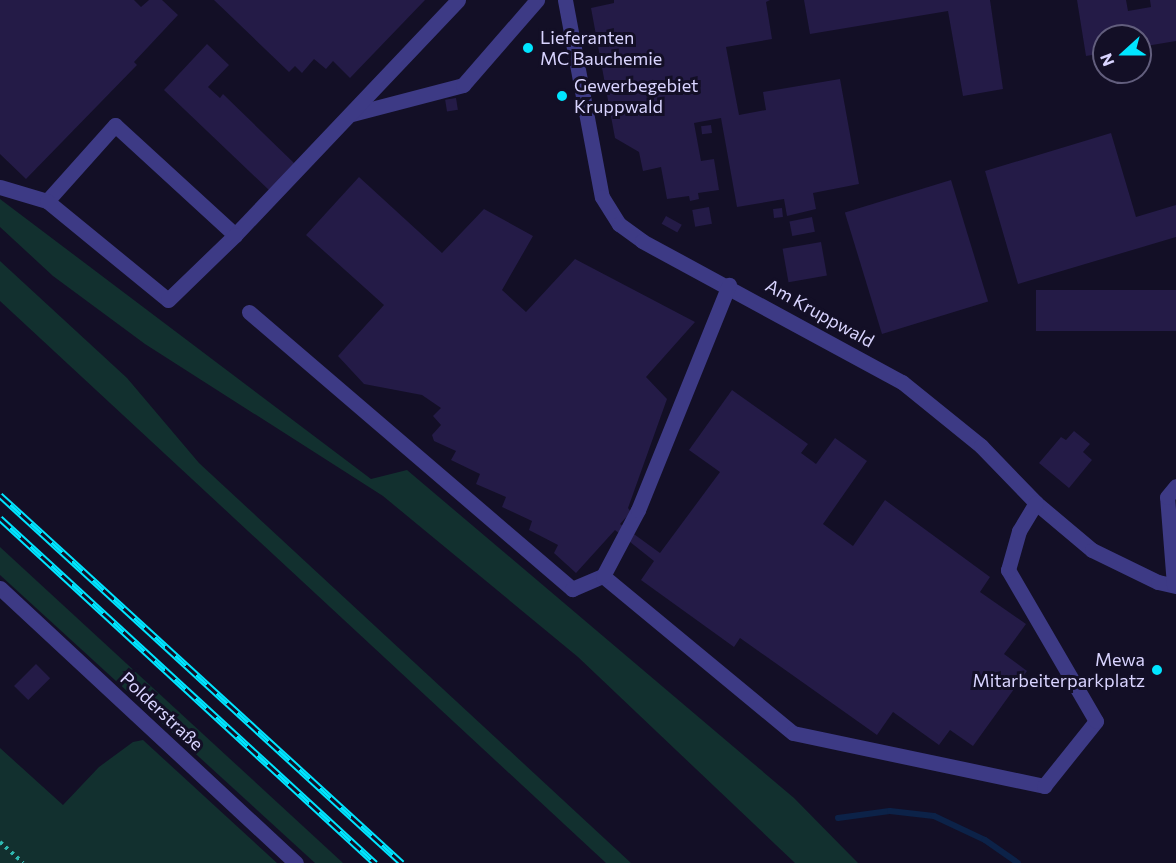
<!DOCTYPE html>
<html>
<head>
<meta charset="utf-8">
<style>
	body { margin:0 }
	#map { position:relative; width:1176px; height:863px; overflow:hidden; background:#130f26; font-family:Commissioner,sans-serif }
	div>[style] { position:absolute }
	.green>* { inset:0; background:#12302f }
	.stream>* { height:6px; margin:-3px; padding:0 3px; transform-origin:3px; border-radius:3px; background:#0c2248 }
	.building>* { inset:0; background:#241b47; transform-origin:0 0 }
	.path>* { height:4px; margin-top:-2px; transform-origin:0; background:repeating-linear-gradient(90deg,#2fb8b0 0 3px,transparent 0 7.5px) }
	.minor>* { height:15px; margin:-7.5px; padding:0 7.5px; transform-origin:7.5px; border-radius:7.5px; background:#3d3a85 }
	.rail>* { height:7px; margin-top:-3.5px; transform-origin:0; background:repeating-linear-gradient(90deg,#130f26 0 14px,#00e5ff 0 28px); box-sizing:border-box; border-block:2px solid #00e5ff }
	.dots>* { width:16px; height:16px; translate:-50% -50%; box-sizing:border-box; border:3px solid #130f26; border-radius:50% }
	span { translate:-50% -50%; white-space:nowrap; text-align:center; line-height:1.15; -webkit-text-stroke:6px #130f26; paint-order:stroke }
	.poi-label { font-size:18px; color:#d9d4ff }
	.left { translate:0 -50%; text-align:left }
	.right { translate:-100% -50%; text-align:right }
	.street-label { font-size:18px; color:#d9d4ff }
	.north { position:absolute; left:1092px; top:24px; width:60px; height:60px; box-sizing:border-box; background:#130f26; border:2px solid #625e7d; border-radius:50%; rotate:249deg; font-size:16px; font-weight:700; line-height:24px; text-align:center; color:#d9d4ff }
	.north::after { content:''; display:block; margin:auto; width:21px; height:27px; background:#00e5ff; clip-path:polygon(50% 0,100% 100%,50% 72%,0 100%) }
</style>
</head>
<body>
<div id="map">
	<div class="green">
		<div style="clip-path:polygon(0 199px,371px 479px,407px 470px,794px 798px,858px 863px,795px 863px,578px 657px,383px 496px,145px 344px,53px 276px,0 227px)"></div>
		<div style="clip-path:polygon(0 261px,127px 378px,199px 463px,631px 863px,606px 863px,0 301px)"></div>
		<div style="clip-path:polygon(0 547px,343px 863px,315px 863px,0 575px)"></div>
		<div style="clip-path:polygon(143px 740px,277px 863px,0 863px,0 748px,63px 805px,99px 767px,133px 742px)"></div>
	</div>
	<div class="stream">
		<div style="left:838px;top:818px;width:52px;rotate:-7.7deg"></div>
		<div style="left:890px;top:811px;width:44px;rotate:6.5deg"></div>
		<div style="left:934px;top:816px;width:56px;rotate:25.2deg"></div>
		<div style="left:985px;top:840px;width:40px;rotate:34.9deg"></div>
	</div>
	<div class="building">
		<div style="clip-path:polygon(0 0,134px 0,141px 7px,149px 0,162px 0,178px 15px,134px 62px,137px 65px,26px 179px,0 154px)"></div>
		<div style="clip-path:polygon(214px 0,425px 0,350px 78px,333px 61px,326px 69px,314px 59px,302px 73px,295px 66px,289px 72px)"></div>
		<div style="clip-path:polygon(614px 0,770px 0,766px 2px,772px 39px,726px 47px,739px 115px,766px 110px,763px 92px,840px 79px,859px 184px,813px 193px,816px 209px,787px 216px,784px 199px,737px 207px,721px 118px,694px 123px,701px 161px,714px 159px,719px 190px,698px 193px,699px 199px,690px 201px,689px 196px,667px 199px,661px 167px,643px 171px,639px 152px,615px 138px,591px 8px,614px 3px)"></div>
		<div style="clip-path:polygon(804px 0,990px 0,1003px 89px,963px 96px,948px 11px,810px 34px)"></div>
		<div style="clip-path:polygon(1077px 0,1126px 0,1128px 11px,1151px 7px,1150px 0,1176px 0,1176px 41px,1140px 47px,1140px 36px,1104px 36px,1104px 53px,1086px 56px)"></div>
		<div style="clip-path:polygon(207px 44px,229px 65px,208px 87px,220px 98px,223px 94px,295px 164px,270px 191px,164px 90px)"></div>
		<div style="left:456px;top:98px;width:12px;height:11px;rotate:81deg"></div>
		<div style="left:711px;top:125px;width:8px;height:10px;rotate:83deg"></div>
		<div style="clip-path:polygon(1111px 133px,1136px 217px,1176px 205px,1176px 237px,1018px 284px,985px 171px)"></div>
		<div style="clip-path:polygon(359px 177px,442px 253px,484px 209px,533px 236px,502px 290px,526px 312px,575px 259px,695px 322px,646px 377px,667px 399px,628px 508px,631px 512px,620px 524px,660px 553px,720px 472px,689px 450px,732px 390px,808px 444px,801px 453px,816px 464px,835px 438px,867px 461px,823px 524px,853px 546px,885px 500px,990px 577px,980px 592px,1026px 624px,1004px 654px,1027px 671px,973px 746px,950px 730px,939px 745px,893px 712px,877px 735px,740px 638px,734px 647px,641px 580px,654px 561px,615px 530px,576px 573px,554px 553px,558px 545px,529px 530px,532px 521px,502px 507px,506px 497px,476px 484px,480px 474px,451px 460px,456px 451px,434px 441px,432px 435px,441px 425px,433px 416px,441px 408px,422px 395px,364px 384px,338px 356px,384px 305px,306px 235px)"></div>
		<div style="left:951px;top:180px;width:127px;height:111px;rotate:73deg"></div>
		<div style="left:709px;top:207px;width:17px;height:17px;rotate:80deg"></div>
		<div style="left:782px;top:208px;width:9px;height:9px;rotate:84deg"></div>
		<div style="left:666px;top:216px;width:18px;height:9px;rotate:29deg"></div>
		<div style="left:812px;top:217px;width:15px;height:23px;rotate:79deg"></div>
		<div style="left:821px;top:242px;width:34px;height:39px;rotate:80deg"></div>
		<div style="left:1176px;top:290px;width:41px;height:140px;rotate:90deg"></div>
		<div style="clip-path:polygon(1074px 431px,1090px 444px,1083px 452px,1092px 460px,1069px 488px,1039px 463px,1061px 437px,1066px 440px)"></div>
		<div style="left:36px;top:664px;width:20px;height:31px;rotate:45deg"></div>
	</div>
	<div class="path">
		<div style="left:0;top:842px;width:31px;rotate:42deg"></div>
	</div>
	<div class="minor">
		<div style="left:565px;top:0;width:200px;rotate:79.4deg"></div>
		<div style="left:602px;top:197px;width:32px;rotate:58deg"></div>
		<div style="left:619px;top:224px;width:29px;rotate:36deg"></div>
		<div style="left:642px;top:241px;width:296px;rotate:28.5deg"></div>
		<div style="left:902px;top:382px;width:102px;rotate:39deg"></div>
		<div style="left:981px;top:446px;width:79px;rotate:46deg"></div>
		<div style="left:1036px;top:503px;width:73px;rotate:40deg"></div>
		<div style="left:1092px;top:550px;width:73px;rotate:25.9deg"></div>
		<div style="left:1158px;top:582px;width:18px;rotate:13deg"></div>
		<div style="left:352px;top:114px;width:115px;rotate:-14.6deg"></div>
		<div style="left:463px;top:85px;width:113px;rotate:-49deg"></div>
		<div style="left:0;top:187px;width:49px;rotate:16.6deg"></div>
		<div style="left:47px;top:201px;width:102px;rotate:-48.2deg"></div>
		<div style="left:115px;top:125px;width:163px;rotate:42.5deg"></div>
		<div style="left:235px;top:235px;width:324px;rotate:-46.5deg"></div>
		<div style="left:47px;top:201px;width:156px;rotate:39.3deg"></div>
		<div style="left:168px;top:300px;width:93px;rotate:-44.1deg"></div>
		<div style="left:249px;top:312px;width:426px;rotate:40.6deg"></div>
		<div style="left:572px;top:589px;width:34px;rotate:-23deg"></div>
		<div style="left:603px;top:576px;width:246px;rotate:39.6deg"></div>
		<div style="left:793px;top:733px;width:257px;rotate:11.9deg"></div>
		<div style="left:1044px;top:786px;width:83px;rotate:-51.3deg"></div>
		<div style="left:1096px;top:721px;width:175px;rotate:-120.2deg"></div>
		<div style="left:1008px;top:570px;width:41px;rotate:-74.2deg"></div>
		<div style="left:1019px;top:531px;width:33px;rotate:-59deg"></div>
		<div style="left:603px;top:576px;width:75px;rotate:-62.1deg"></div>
		<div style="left:638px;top:510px;width:243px;rotate:-68deg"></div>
		<div style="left:1174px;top:585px;width:88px;rotate:-94.5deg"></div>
		<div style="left:1167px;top:497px;width:14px;rotate:-51deg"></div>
		<div style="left:0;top:588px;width:404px;rotate:42.9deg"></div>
	</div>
	<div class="rail">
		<div style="left:0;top:495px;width:545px;rotate:42.47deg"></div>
		<div style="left:0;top:518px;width:510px;rotate:42.61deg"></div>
	</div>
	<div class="dots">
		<div style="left:528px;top:48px;background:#00e5ff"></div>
		<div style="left:562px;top:96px;background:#00e5ff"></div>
		<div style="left:1157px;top:670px;background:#00e5ff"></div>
	</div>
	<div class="poi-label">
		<span class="left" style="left:540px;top:48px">Lieferanten<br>MC Bauchemie</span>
		<span class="left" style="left:574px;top:96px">Gewerbegebiet<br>Kruppwald</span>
		<span class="right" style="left:1145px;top:670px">Mewa<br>Mitarbeiterparkplatz</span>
	</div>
	<div class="street-label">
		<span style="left:820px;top:313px;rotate:29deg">Am Kruppwald</span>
		<span style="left:162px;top:711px;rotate:43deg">Polderstraße</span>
	</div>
	<div class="north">N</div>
</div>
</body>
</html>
